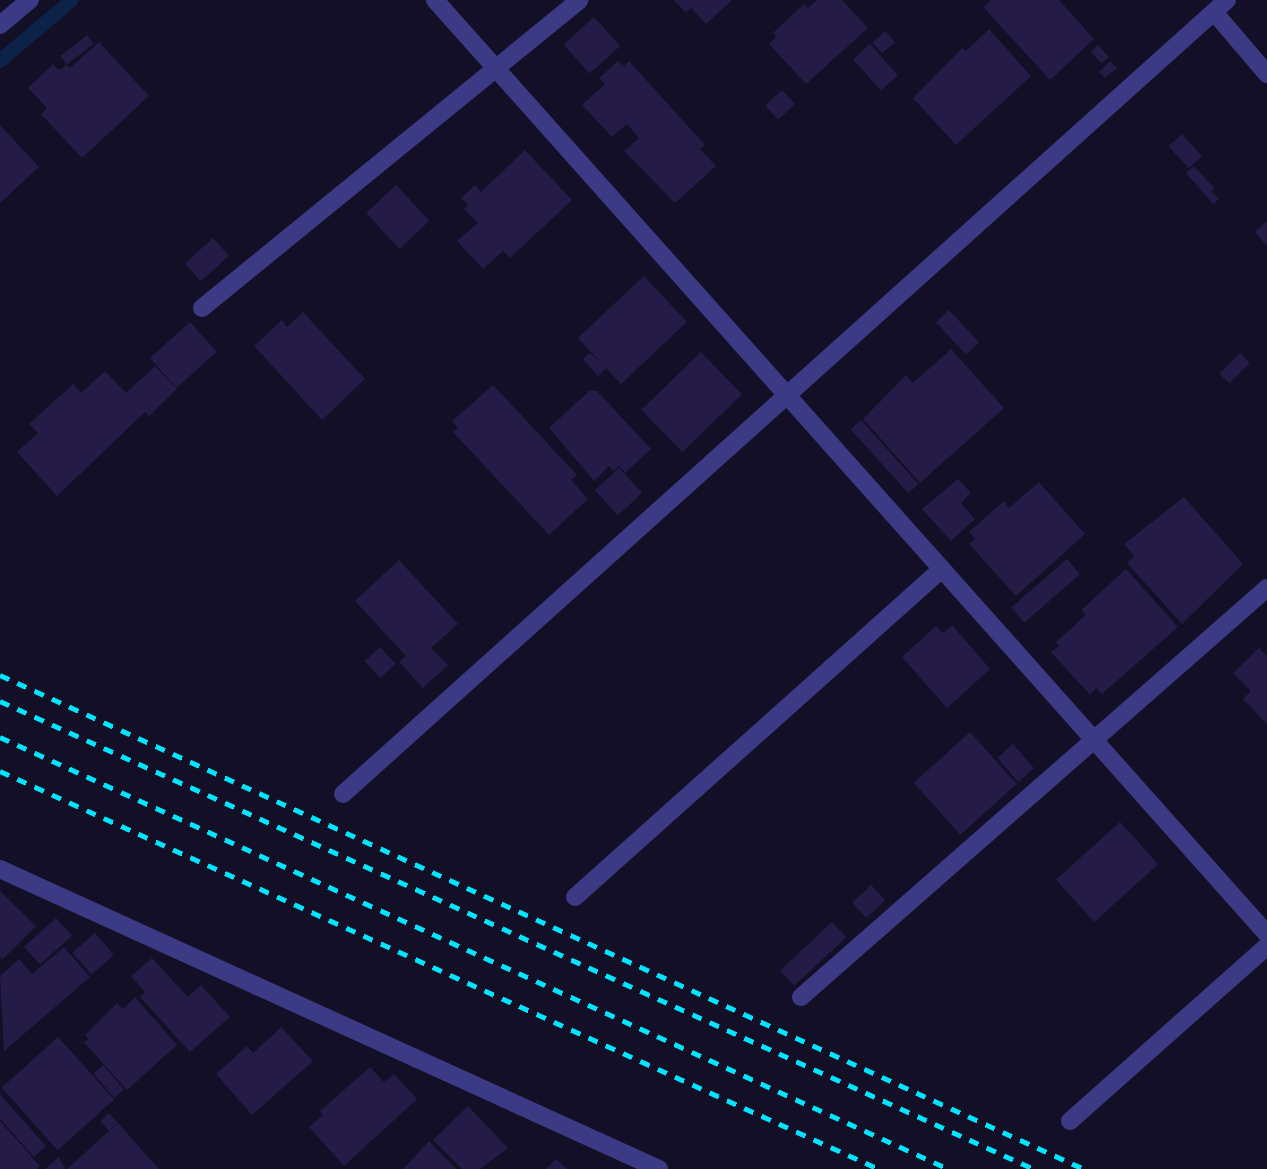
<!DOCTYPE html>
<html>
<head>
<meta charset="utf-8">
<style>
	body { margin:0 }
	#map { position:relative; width:1267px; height:1169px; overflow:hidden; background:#130f26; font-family:"Source Sans 3",sans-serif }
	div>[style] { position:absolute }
	.stream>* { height:14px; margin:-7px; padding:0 7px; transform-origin:7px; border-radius:7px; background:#0c2248 }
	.building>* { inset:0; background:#241b47; transform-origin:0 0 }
	.street>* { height:18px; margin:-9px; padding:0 9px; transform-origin:9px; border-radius:9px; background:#3d3a85 }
	.rail>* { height:5px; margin-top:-2.5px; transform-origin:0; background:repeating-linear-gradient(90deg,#00e5ff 0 10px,transparent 0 19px) }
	span { translate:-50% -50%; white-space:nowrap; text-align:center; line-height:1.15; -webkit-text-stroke:6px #130f26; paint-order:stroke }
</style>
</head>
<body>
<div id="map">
	<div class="stream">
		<div style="left:0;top:61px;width:94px;rotate:-40.3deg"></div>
	</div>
	<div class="building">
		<div style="clip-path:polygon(674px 0,732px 0,706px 24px,691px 8px,686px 13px)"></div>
		<div style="clip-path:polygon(817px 0,842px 0,868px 28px,806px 84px,769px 44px,776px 37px,773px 33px,804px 4px,808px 8px)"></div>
		<div style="clip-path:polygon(991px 0,1059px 0,1094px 39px,1050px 80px,983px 7px)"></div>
		<div style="left:594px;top:17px;width:39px;height:41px;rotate:48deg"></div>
		<div style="clip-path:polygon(989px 29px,1031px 76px,956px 145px,913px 98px,962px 48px,966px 51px)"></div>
		<div style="left:885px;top:31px;width:15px;height:17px;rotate:48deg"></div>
		<div style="left:87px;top:35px;width:11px;height:34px;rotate:52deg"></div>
		<div style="clip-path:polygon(99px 42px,149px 96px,82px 158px,41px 114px,47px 108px,28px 88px,53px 64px,59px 70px,67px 65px,70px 68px)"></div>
		<div style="left:870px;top:44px;width:42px;height:23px;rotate:48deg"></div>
		<div style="left:1098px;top:45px;width:16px;height:10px;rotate:47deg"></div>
		<div style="clip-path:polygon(618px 61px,624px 66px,629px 61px,705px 145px,700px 149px,716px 166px,675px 203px,624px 151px,639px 138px,627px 124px,612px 137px,582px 105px,605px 84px,599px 78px)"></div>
		<div style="clip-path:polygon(1110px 61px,1117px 68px,1105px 78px,1099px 72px)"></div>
		<div style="left:782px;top:90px;width:19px;height:23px;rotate:47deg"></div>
		<div style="clip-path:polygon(0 125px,39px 167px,0 203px)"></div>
		<div style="left:1182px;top:134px;width:30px;height:18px;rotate:48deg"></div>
		<div style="clip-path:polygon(525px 150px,572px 200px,510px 258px,503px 251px,483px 269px,457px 241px,478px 223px,464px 209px,468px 205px,461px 198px,475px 185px,481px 192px)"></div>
		<div style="clip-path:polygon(1194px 166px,1215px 189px,1211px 191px,1219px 199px,1213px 204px,1186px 173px)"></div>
		<div style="left:396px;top:185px;width:49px;height:41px;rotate:47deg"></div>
		<div style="clip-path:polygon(1267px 221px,1267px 246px,1255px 232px)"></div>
		<div style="left:213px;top:238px;width:24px;height:38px;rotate:48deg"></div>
		<div style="clip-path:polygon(644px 276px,687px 322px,621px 384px,606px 368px,598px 376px,583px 359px,590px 353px,602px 364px,578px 338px)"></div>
		<div style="left:949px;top:310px;width:44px;height:18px;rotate:47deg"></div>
		<div style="clip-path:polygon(303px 312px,365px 379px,322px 420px,254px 346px,282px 320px,287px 327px)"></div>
		<div style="left:190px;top:322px;width:40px;height:54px;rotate:48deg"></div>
		<div style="clip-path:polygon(951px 349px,1004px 408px,920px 483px,863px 419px,906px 375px,913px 383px)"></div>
		<div style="left:701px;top:352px;width:59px;height:83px;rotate:46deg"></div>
		<div style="left:1240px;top:353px;width:14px;height:29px;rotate:45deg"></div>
		<div style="clip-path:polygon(155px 366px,177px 389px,149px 416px,145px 412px,57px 496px,17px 452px,38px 433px,29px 424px,73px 384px,81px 393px,105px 371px,126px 393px)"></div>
		<div style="clip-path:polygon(493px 385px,577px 475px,571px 480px,588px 499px,549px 535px,453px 432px,458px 428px,452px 421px)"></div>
		<div style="clip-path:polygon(590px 390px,597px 391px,651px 449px,625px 473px,619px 466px,614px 471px,609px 466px,594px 481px,549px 428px)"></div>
		<div style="left:861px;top:420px;width:86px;height:14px;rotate:48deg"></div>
		<div style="left:619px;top:468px;width:34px;height:33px;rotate:47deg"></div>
		<div style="clip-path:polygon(958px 479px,971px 493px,961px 503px,975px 519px,951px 541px,922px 509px)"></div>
		<div style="clip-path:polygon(1039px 482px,1085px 534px,1016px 596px,969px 544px,975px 539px,969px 532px,1004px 501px,1009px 508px)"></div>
		<div style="clip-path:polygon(1184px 497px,1243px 564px,1182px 624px,1127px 563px,1134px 556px,1124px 544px)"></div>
		<div style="left:1067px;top:559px;width:20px;height:74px;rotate:49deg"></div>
		<div style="clip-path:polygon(399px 560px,458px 624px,431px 648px,448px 665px,423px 688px,399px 662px,406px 656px,355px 601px)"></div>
		<div style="clip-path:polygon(1126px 569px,1178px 627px,1102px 694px,1096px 688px,1090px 695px,1051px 652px,1059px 646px,1056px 642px,1086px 615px,1081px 610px)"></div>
		<div style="clip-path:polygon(952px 625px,990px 669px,947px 708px,902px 657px,936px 626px,943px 633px)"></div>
		<div style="left:380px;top:647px;width:23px;height:21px;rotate:47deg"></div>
		<div style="clip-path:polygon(1259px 648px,1267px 656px,1267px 724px,1243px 699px,1251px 691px,1233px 673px)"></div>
		<div style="left:970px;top:732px;width:70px;height:76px;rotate:48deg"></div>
		<div style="left:1013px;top:744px;width:32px;height:21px;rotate:49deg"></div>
		<div style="left:1120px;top:822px;width:57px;height:86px;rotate:48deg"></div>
		<div style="left:871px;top:885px;width:21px;height:26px;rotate:47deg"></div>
		<div style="clip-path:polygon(0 891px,36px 926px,2px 960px,0 957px)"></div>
		<div style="left:56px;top:918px;width:24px;height:43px;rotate:48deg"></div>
		<div style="left:832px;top:922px;width:21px;height:71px;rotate:47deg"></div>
		<div style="left:95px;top:933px;width:29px;height:30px;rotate:49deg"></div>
		<div style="clip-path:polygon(64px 947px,90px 977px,4px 1051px,0 976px,19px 959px,32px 974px)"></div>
		<div style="clip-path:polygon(152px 958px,188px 997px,201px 985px,230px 1017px,190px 1052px,140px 997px,145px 992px,131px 976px)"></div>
		<div style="clip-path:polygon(135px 997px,177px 1045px,127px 1090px,84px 1042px,89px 1039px,85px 1035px,117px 1003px,123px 1009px)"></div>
		<div style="clip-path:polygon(281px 1027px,313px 1061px,252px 1115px,216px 1074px,247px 1046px,253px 1053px)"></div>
		<div style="left:58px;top:1037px;width:84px;height:76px;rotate:48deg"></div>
		<div style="left:103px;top:1065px;width:32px;height:13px;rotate:49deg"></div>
		<div style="clip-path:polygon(370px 1067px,384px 1082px,394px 1074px,417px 1099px,344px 1166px,309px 1127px,323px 1115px,320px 1111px)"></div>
		<div style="clip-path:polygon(0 1094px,46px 1146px,34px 1157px,0 1119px)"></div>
		<div style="clip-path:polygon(468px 1106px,508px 1148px,480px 1169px,462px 1169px,433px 1140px)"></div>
		<div style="left:109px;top:1113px;width:13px;height:12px;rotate:48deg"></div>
		<div style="clip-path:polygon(0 1121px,40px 1166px,37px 1169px,0 1169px)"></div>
		<div style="clip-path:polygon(118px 1123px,159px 1169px,67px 1169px)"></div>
		<div style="clip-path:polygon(429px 1141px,456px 1169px,403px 1169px)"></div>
		<div style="clip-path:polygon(59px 1157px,65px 1169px,45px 1169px)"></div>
		<div style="clip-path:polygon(556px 1159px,567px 1169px,546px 1169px)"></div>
	</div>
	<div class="street">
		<div style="left:435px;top:0;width:1251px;rotate:48.31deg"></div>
		<div style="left:1214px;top:12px;width:82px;rotate:49.5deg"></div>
		<div style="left:0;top:25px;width:39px;rotate:-40deg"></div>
		<div style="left:202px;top:308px;width:487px;rotate:-39.2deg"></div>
		<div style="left:343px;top:794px;width:1188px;rotate:-41.93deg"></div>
		<div style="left:0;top:869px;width:724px;rotate:24.48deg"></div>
		<div style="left:575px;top:897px;width:492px;rotate:-41.8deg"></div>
		<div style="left:801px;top:997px;width:620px;rotate:-41.27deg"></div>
		<div style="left:1070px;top:1121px;width:264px;rotate:-41.6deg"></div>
	</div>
	<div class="rail">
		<div style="left:0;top:675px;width:1191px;rotate:24.5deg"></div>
		<div style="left:0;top:701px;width:1135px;rotate:24.35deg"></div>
		<div style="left:0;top:737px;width:1043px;rotate:24.48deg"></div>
		<div style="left:0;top:771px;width:965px;rotate:24.36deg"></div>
	</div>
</div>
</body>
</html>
